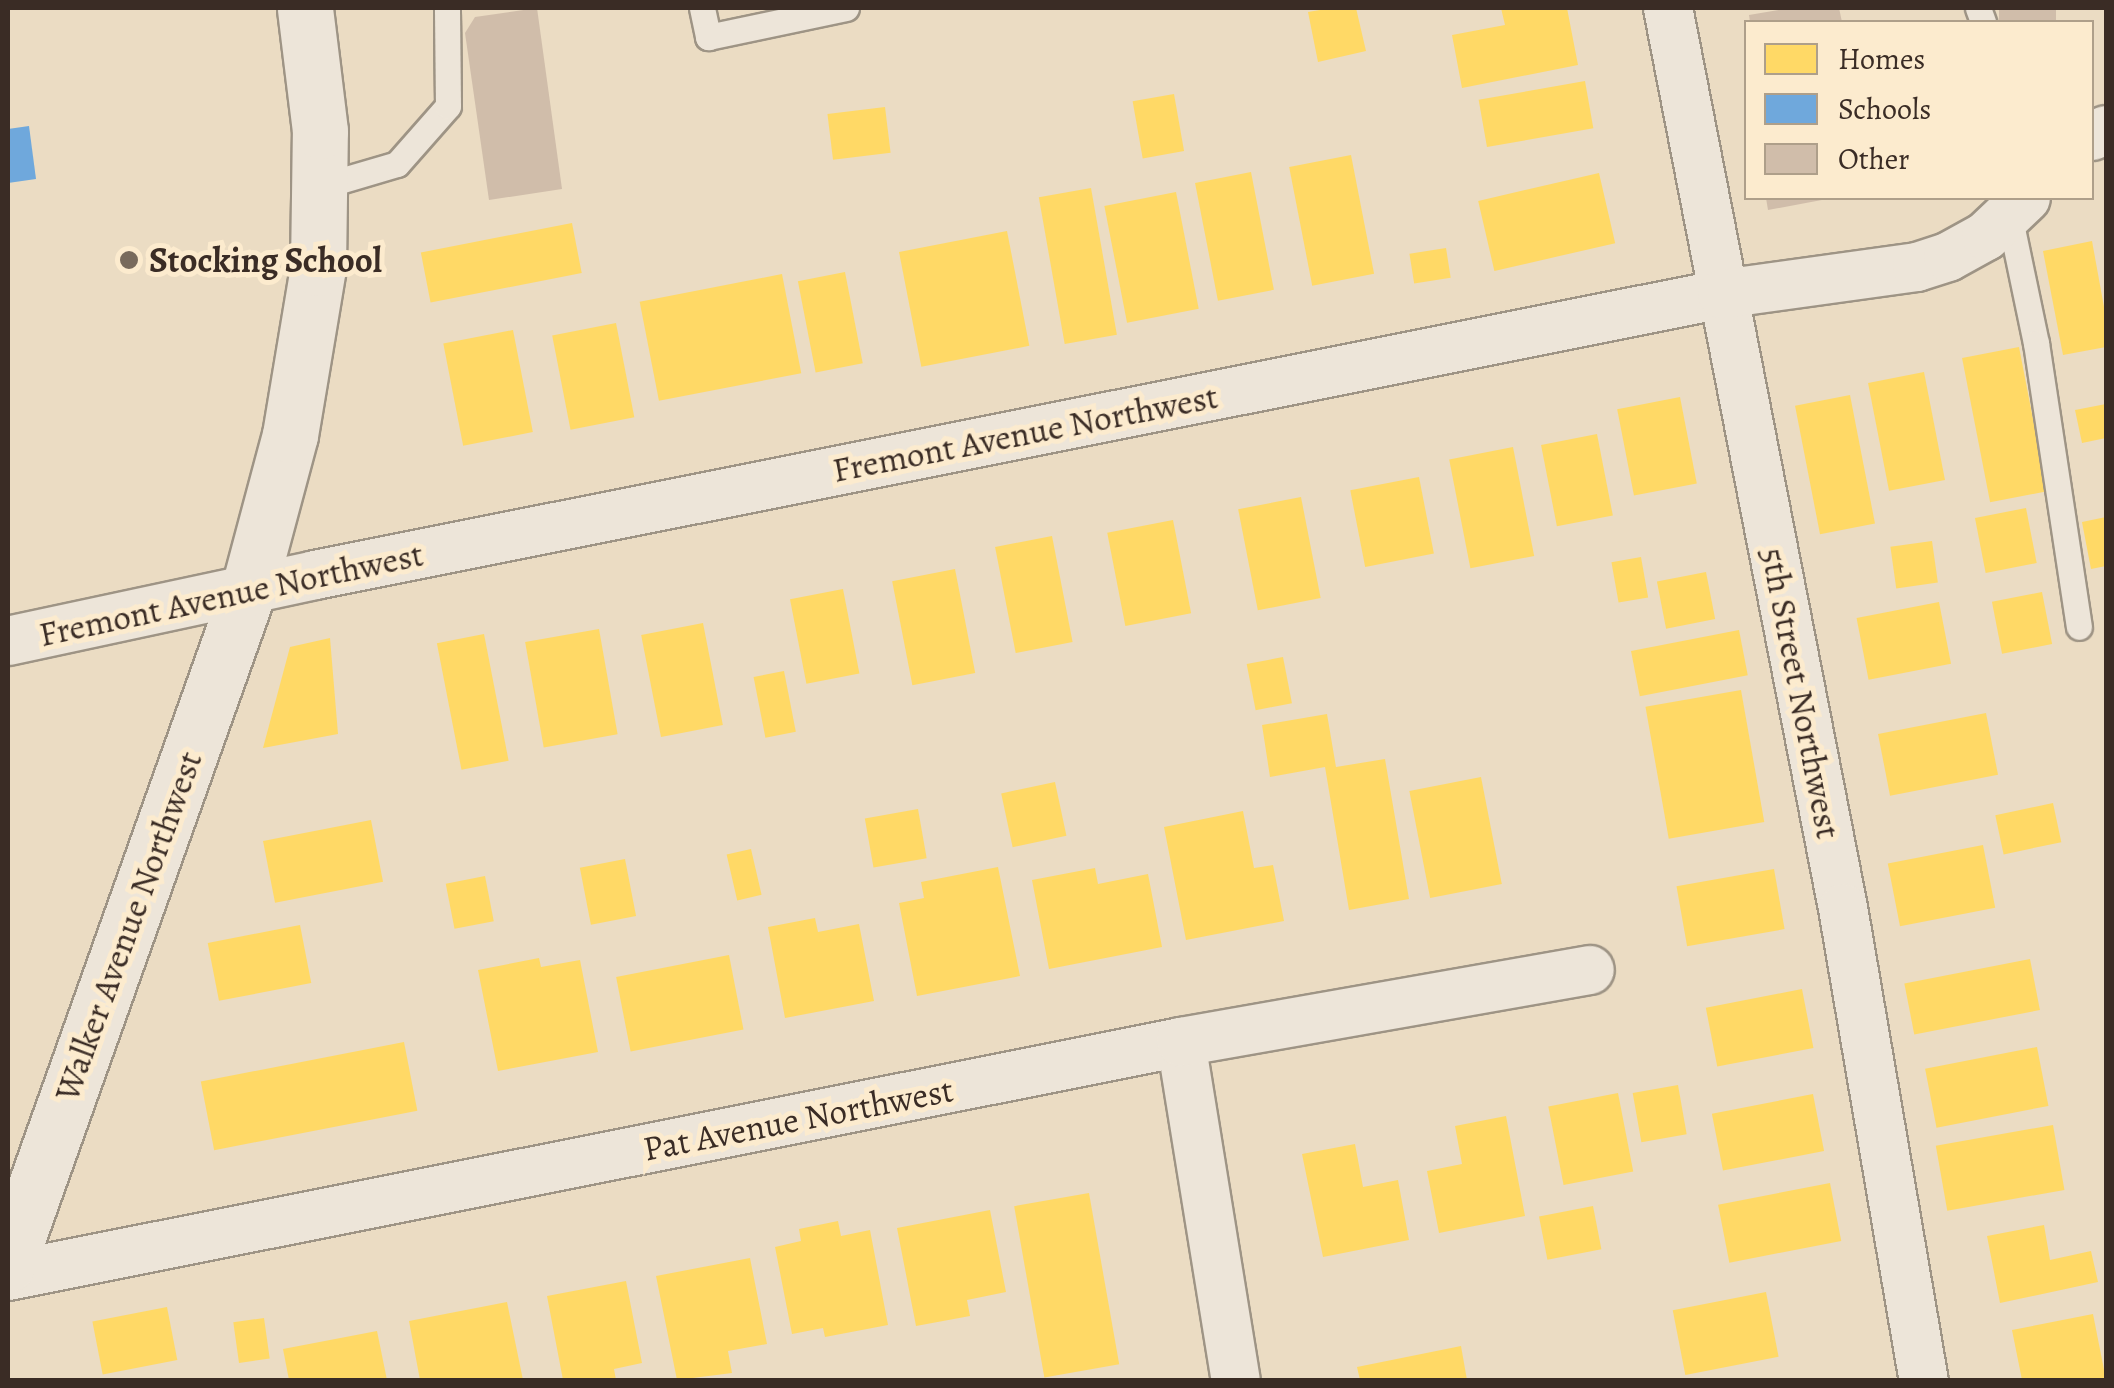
<!DOCTYPE html>
<html>
<head>
<meta charset="utf-8">
<style>
	body { margin:0 }
	#map { position:relative; width:2114px; height:1388px; overflow:hidden; background:#ebdcc3; font-family:Alegreya,serif }
	div>[style] { position:absolute }
	.homes>* { inset:0; background:#ffd966; transform-origin:0 0 }
	.schools>* { inset:0; background:#6fa8dc }
	.building>* { inset:0; background:#d0bdaa; transform-origin:0 0 }
	.roads { filter:drop-shadow(2px 0 #9e9485) drop-shadow(-2px 0 #9e9485) drop-shadow(0 2px #9e9485) drop-shadow(0 -2px #9e9485) }
	.service>* { height:25px; margin:-12.5px; padding:0 12.5px; transform-origin:12.5px; border-radius:12.5px; background:#ede5d9 }
	.minor>* { height:48px; margin:-24px; padding:0 24px; transform-origin:24px; border-radius:24px; background:#ede5d9 }
	.secondary>* { height:55px; margin:-27.5px; padding:0 27.5px; transform-origin:27.5px; border-radius:27.5px; background:#ede5d9 }
	.dots>* { width:28px; height:28px; translate:-50% -50%; box-sizing:border-box; border:5px solid #fcebce; border-radius:50% }
	span { translate:-50% -50%; white-space:nowrap; text-align:center; line-height:1.15; -webkit-text-stroke:10px #fcebce; paint-order:stroke }
	.poi-label { font-size:35px; color:#3a2c25; font-weight:700 }
	.left { translate:0 -50%; text-align:left }
	.street-label { font-size:35px; color:#3a2c25 }
	.frame { position:absolute; inset:0; border:10px solid #3a2c25; pointer-events:none }
	.legend { position:absolute; left:1744px; top:20px; width:350px; height:180px; box-sizing:border-box; background:#fcebce; border:2px solid #ae9f8a; margin:0; padding:12px 18px; list-style:none; font-size:30px; color:#3a2c25 }
	.legend li { display:flex; align-items:center; gap:20px; height:50px }
	.legend b { width:50px; border:2px solid #ae9f8a }
</style>
</head>
<body>
<div id="map">
	<div class="homes">
		<div style="clip-path:polygon(1332px 8px,1356px 8px,1366px 51px,1318px 62px,1308px 12px)"></div>
		<div style="clip-path:polygon(1501px 8px,1567px 8px,1578px 65px,1462px 88px,1452px 35px,1505px 25px)"></div>
		<div style="left:1585px;top:81px;width:48px;height:108px;rotate:80deg"></div>
		<div style="left:1174px;top:94px;width:58px;height:42px;rotate:80deg"></div>
		<div style="left:885px;top:107px;width:46px;height:58px;rotate:83deg"></div>
		<div style="left:1351px;top:155px;width:121px;height:63px;rotate:79deg"></div>
		<div style="left:1251px;top:172px;width:120px;height:57px;rotate:79deg"></div>
		<div style="left:1599px;top:173px;width:72px;height:124px;rotate:77deg"></div>
		<div style="left:1091px;top:188px;width:149px;height:53px;rotate:80deg"></div>
		<div style="left:1176px;top:192px;width:119px;height:73px;rotate:79deg"></div>
		<div style="left:572px;top:223px;width:51px;height:154px;rotate:79deg"></div>
		<div style="left:1007px;top:231px;width:117px;height:110px;rotate:79deg"></div>
		<div style="clip-path:polygon(2092px 241px,2106px 318px,2106px 347px,2063px 355px,2043px 251px)"></div>
		<div style="left:1446px;top:248px;width:30px;height:37px;rotate:81deg"></div>
		<div style="left:845px;top:272px;width:93px;height:48px;rotate:79deg"></div>
		<div style="left:782px;top:274px;width:101px;height:145px;rotate:79deg"></div>
		<div style="left:616px;top:323px;width:96px;height:65px;rotate:79deg"></div>
		<div style="left:513px;top:330px;width:104px;height:71px;rotate:79deg"></div>
		<div style="left:2019px;top:347px;width:147px;height:58px;rotate:79deg"></div>
		<div style="left:1924px;top:372px;width:110px;height:57px;rotate:79deg"></div>
		<div style="left:1850px;top:395px;width:131px;height:56px;rotate:79deg"></div>
		<div style="left:1680px;top:397px;width:88px;height:64px;rotate:79deg"></div>
		<div style="clip-path:polygon(2106px 404px,2106px 438px,2082px 443px,2075px 410px)"></div>
		<div style="left:1597px;top:434px;width:83px;height:57px;rotate:79deg"></div>
		<div style="left:1513px;top:447px;width:111px;height:65px;rotate:79deg"></div>
		<div style="left:1419px;top:477px;width:78px;height:70px;rotate:79deg"></div>
		<div style="left:1301px;top:497px;width:103px;height:64px;rotate:79deg"></div>
		<div style="left:2026px;top:508px;width:56px;height:52px;rotate:79deg"></div>
		<div style="clip-path:polygon(2106px 517px,2106px 566px,2091px 569px,2082px 522px)"></div>
		<div style="left:1173px;top:520px;width:95px;height:67px;rotate:79deg"></div>
		<div style="left:1052px;top:536px;width:108px;height:58px;rotate:79deg"></div>
		<div style="left:1932px;top:541px;width:42px;height:42px;rotate:82deg"></div>
		<div style="left:1641px;top:557px;width:41px;height:30px;rotate:80deg"></div>
		<div style="left:955px;top:569px;width:106px;height:64px;rotate:79deg"></div>
		<div style="left:1706px;top:572px;width:48px;height:50px;rotate:79deg"></div>
		<div style="left:843px;top:589px;width:86px;height:54px;rotate:79deg"></div>
		<div style="left:2042px;top:592px;width:53px;height:51px;rotate:79deg"></div>
		<div style="left:1939px;top:602px;width:63px;height:84px;rotate:79deg"></div>
		<div style="left:703px;top:623px;width:104px;height:63px;rotate:79deg"></div>
		<div style="left:599px;top:629px;width:107px;height:75px;rotate:80deg"></div>
		<div style="left:1739px;top:630px;width:46px;height:110px;rotate:79deg"></div>
		<div style="left:484px;top:634px;width:129px;height:48px;rotate:79deg"></div>
		<div style="clip-path:polygon(330px 638px,338px 734px,263px 748px,290px 647px)"></div>
		<div style="left:1283px;top:657px;width:47px;height:37px;rotate:79deg"></div>
		<div style="left:784px;top:671px;width:62px;height:31px;rotate:79deg"></div>
		<div style="left:1741px;top:690px;width:134px;height:97px;rotate:80deg"></div>
		<div style="left:1986px;top:713px;width:63px;height:110px;rotate:79deg"></div>
		<div style="clip-path:polygon(1327px 714px,1336px 767px,1385px 759px,1409px 899px,1349px 910px,1325px 767px,1270px 777px,1262px 725px)"></div>
		<div style="left:1481px;top:777px;width:109px;height:73px;rotate:79deg"></div>
		<div style="left:1055px;top:782px;width:55px;height:55px;rotate:78deg"></div>
		<div style="left:2053px;top:803px;width:40px;height:59px;rotate:78deg"></div>
		<div style="left:918px;top:809px;width:50px;height:54px;rotate:80deg"></div>
		<div style="clip-path:polygon(1243px 811px,1254px 868px,1273px 865px,1284px 921px,1186px 940px,1164px 827px)"></div>
		<div style="left:371px;top:820px;width:63px;height:110px;rotate:79deg"></div>
		<div style="left:1983px;top:845px;width:64px;height:97px;rotate:79deg"></div>
		<div style="left:751px;top:849px;width:47px;height:25px;rotate:77deg"></div>
		<div style="left:625px;top:859px;width:58px;height:46px;rotate:79deg"></div>
		<div style="clip-path:polygon(998px 867px,1020px 976px,917px 996px,899px 903px,924px 898px,921px 882px)"></div>
		<div style="clip-path:polygon(1095px 868px,1098px 884px,1148px 874px,1162px 947px,1049px 969px,1032px 880px)"></div>
		<div style="left:1774px;top:869px;width:61px;height:99px;rotate:80deg"></div>
		<div style="left:485px;top:876px;width:46px;height:40px;rotate:79deg"></div>
		<div style="clip-path:polygon(815px 918px,818px 932px,859px 924px,874px 1001px,785px 1018px,768px 927px)"></div>
		<div style="left:300px;top:925px;width:59px;height:94px;rotate:79deg"></div>
		<div style="left:729px;top:955px;width:76px;height:115px;rotate:79deg"></div>
		<div style="clip-path:polygon(539px 958px,541px 967px,580px 960px,598px 1052px,498px 1071px,478px 970px)"></div>
		<div style="left:2030px;top:959px;width:52px;height:128px;rotate:79deg"></div>
		<div style="left:1802px;top:989px;width:60px;height:98px;rotate:79deg"></div>
		<div style="left:404px;top:1042px;width:70px;height:207px;rotate:79deg"></div>
		<div style="left:2037px;top:1047px;width:60px;height:114px;rotate:79deg"></div>
		<div style="left:1678px;top:1085px;width:50px;height:46px;rotate:80deg"></div>
		<div style="left:1618px;top:1093px;width:80px;height:71px;rotate:79deg"></div>
		<div style="left:1813px;top:1094px;width:58px;height:103px;rotate:79deg"></div>
		<div style="clip-path:polygon(1506px 1116px,1525px 1216px,1439px 1233px,1427px 1171px,1462px 1164px,1455px 1126px)"></div>
		<div style="left:2053px;top:1125px;width:66px;height:119px;rotate:80deg"></div>
		<div style="clip-path:polygon(1355px 1144px,1363px 1187px,1398px 1180px,1409px 1240px,1323px 1257px,1302px 1154px)"></div>
		<div style="left:1830px;top:1183px;width:59px;height:114px;rotate:79deg"></div>
		<div style="left:1089px;top:1193px;width:174px;height:76px;rotate:80deg"></div>
		<div style="left:1593px;top:1206px;width:44px;height:55px;rotate:79deg"></div>
		<div style="clip-path:polygon(990px 1210px,1006px 1292px,967px 1300px,970px 1316px,916px 1326px,897px 1228px)"></div>
		<div style="clip-path:polygon(838px 1221px,841px 1236px,870px 1230px,888px 1325px,825px 1337px,823px 1328px,792px 1334px,775px 1247px,801px 1241px,799px 1229px)"></div>
		<div style="clip-path:polygon(2044px 1225px,2050px 1260px,2091px 1251px,2098px 1282px,2000px 1303px,1987px 1236px)"></div>
		<div style="clip-path:polygon(750px 1258px,767px 1344px,728px 1351px,732px 1373px,677px 1380px,656px 1276px)"></div>
		<div style="clip-path:polygon(626px 1281px,642px 1363px,614px 1369px,616px 1380px,563px 1380px,547px 1296px)"></div>
		<div style="left:1766px;top:1292px;width:66px;height:95px;rotate:79deg"></div>
		<div style="clip-path:polygon(507px 1302px,523px 1380px,420px 1380px,409px 1321px)"></div>
		<div style="left:167px;top:1307px;width:54px;height:76px;rotate:79deg"></div>
		<div style="clip-path:polygon(2093px 1314px,2106px 1380px,2022px 1380px,2012px 1330px)"></div>
		<div style="left:264px;top:1318px;width:41px;height:31px;rotate:82deg"></div>
		<div style="clip-path:polygon(377px 1331px,387px 1380px,289px 1380px,283px 1349px)"></div>
		<div style="clip-path:polygon(1461px 1346px,1467px 1380px,1360px 1380px,1357px 1367px)"></div>
	</div>
	<div class="schools">
		<div style="clip-path:polygon(29px 126px,36px 179px,8px 183px,8px 129px)"></div>
	</div>
	<div class="building">
		<div style="clip-path:polygon(537px 8px,562px 189px,489px 200px,465px 33px,475px 17px)"></div>
		<div style="clip-path:polygon(1790px 8px,1839px 8px,1842px 22px,1750px 22px,1749px 15px)"></div>
		<div style="left:1999px;top:8px;width:57px;height:14px"></div>
		<div style="clip-path:polygon(1766px 198px,1827px 198px,1827px 199px,1768px 210px)"></div>
	</div>
	<div class="roads">
		<div class="service">
			<div style="left:702px;top:8px;width:30px;rotate:78deg"></div>
			<div style="left:708px;top:37px;width:141px;rotate:-11.9deg"></div>
			<div style="left:1978px;top:8px;width:15px;rotate:70deg"></div>
			<div style="left:319px;top:187px;width:81px;rotate:-16.4deg"></div>
			<div style="left:397px;top:164px;width:77px;rotate:-48.7deg"></div>
			<div style="left:448px;top:106px;width:98px;rotate:-90.6deg"></div>
			<div style="left:2009px;top:214px;width:132px;rotate:78.2deg"></div>
			<div style="left:2036px;top:343px;width:287px;rotate:81.4deg"></div>
		</div>
		<div class="minor">
			<div style="left:1668px;top:8px;width:917px;rotate:79deg"></div>
			<div style="left:1843px;top:908px;width:479px;rotate:80.3deg"></div>
			<div style="left:2092px;top:136px;width:15px;rotate:-23deg"></div>
			<div style="left:8px;top:641px;width:314px;rotate:-12.1deg"></div>
			<div style="left:315px;top:575px;width:1435px;rotate:-11.29deg"></div>
			<div style="left:1722px;top:294px;width:197px;rotate:-7.9deg"></div>
			<div style="left:1917px;top:267px;width:33px;rotate:-18deg"></div>
			<div style="left:1948px;top:257px;width:43px;rotate:-28.9deg"></div>
			<div style="left:1986px;top:236px;width:55px;rotate:-43.5deg"></div>
			<div style="left:1181px;top:1042px;width:342px;rotate:80.8deg"></div>
			<div style="left:8px;top:1276px;width:1196px;rotate:-11.28deg"></div>
			<div style="left:1181px;top:1042px;width:415px;rotate:-10deg"></div>
		</div>
		<div class="secondary">
			<div style="left:8px;top:1264px;width:718px;rotate:-70.38deg"></div>
			<div style="left:249px;top:588px;width:158px;rotate:-75deg"></div>
			<div style="left:290px;top:435px;width:169px;rotate:-80.5deg"></div>
			<div style="left:318px;top:268px;width:137px;rotate:-89.2deg"></div>
			<div style="left:320px;top:131px;width:124px;rotate:-97deg"></div>
		</div>
	</div>
	<div class="dots">
		<div style="left:129px;top:260px;background:#786a5c"></div>
	</div>
	<div class="poi-label">
		<span class="left" style="left:149px;top:260px">Stocking School</span>
	</div>
	<div class="street-label">
		<span style="left:1025px;top:433px;rotate:-11deg">Fremont Avenue Northwest</span>
		<span style="left:231px;top:594px;rotate:-12deg">Fremont Avenue Northwest</span>
		<span style="left:1801px;top:693px;rotate:79deg">5th Street Northwest</span>
		<span style="left:128px;top:926px;rotate:-70deg">Walker Avenue Northwest</span>
		<span style="left:798px;top:1119px;rotate:-11deg">Pat Avenue Northwest</span>
	</div>
	<div class="frame"></div>
	<ul class="legend">
	<li><b style="height:28px;background:#ffd966"></b>Homes</li>
	<li><b style="height:28px;background:#6fa8dc"></b>Schools</li>
	<li><b style="height:28px;background:#d0bdaa"></b>Other</li>
	</ul>
</div>
</body>
</html>
